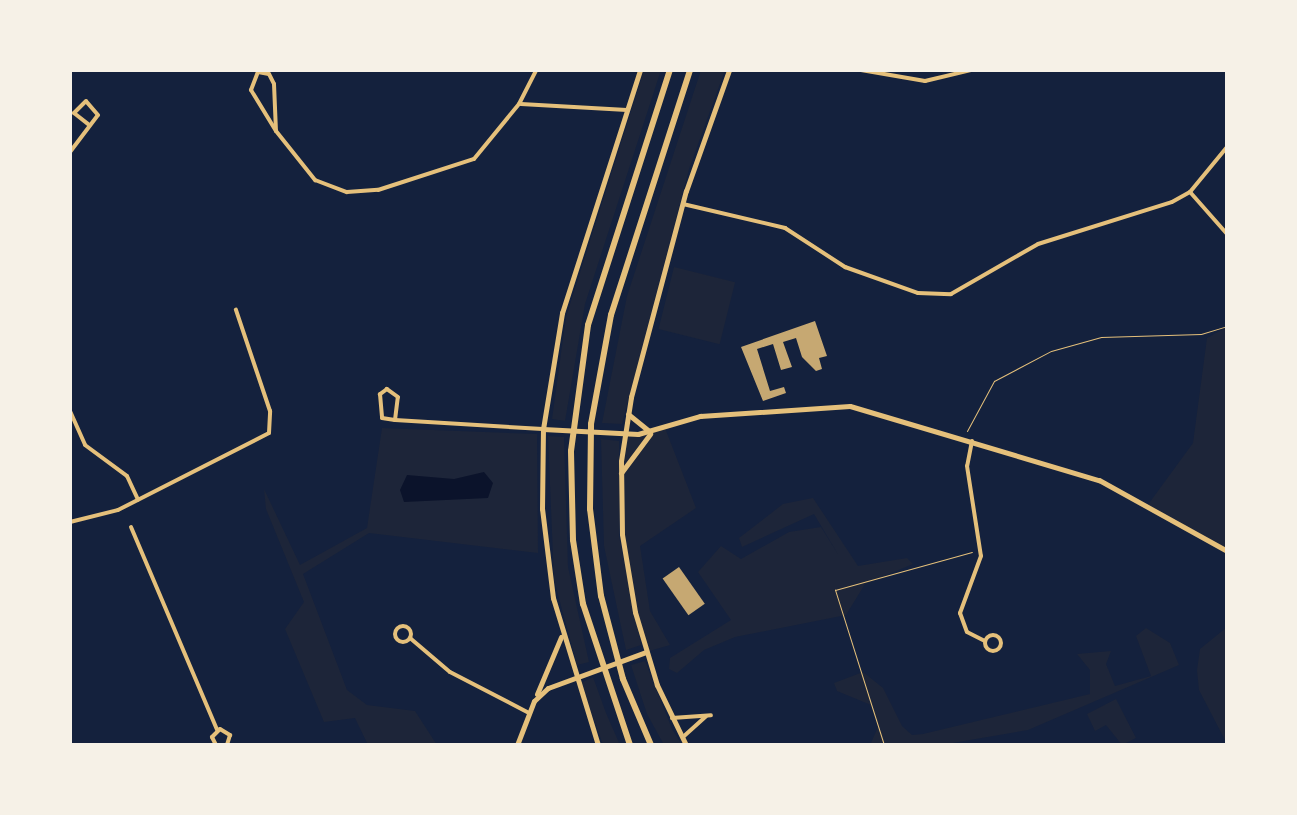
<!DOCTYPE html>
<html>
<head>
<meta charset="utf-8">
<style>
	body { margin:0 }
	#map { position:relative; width:1297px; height:815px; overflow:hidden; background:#14213d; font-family:Arial,sans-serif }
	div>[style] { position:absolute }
	.green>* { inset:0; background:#1d2539; transform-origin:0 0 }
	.water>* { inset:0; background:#0b132b }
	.building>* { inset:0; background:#c6a872; transform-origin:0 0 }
	.path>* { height:1px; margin:-0.5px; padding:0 0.5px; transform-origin:0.5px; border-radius:0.5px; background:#e5c07b }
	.minor>* { height:4px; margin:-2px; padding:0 2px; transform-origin:2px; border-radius:2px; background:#e5c07b }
	.minor>.ring { margin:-2px; padding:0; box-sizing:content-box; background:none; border:4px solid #e5c07b; border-radius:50% }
	.tertiary>* { height:5px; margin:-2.5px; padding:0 2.5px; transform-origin:2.5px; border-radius:2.5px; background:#e5c07b }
	.secondary>* { height:5px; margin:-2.5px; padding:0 2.5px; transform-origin:2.5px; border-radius:2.5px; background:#e5c07b }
	.motorway>* { height:6px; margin:-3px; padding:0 3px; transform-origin:3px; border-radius:3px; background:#e5c07b }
	span { translate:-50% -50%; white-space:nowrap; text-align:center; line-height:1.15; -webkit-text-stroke:9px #f6f1e7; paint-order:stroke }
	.frame { position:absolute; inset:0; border:72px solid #f6f1e7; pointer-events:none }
</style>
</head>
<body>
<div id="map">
	<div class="green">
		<div style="clip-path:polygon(644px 70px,661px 70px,585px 304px,565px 421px,552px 419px,566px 317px)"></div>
		<div style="clip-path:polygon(701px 70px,725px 70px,689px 169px,622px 424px,602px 423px,627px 296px)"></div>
		<div style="left:674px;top:267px;width:63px;height:64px;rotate:14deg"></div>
		<div style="clip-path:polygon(1227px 327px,1227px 551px,1147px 506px,1193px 443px,1207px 338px)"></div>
		<div style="clip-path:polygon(382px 428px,537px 434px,538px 553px,369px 533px,303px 574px,347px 690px,367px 705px,415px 711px,437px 745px,368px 745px,355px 718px,324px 722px,285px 629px,304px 602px,266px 509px,264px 489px,300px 565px,367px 528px)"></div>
		<div style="clip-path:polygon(665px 428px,696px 508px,640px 546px,650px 611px,670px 645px,646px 652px,622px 534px,623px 434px)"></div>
		<div style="clip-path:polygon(548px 436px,564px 437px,568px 567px,589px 662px,577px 665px,554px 580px)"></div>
		<div style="clip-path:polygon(601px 439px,619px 441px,619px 536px,641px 645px,626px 650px,604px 546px)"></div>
		<div style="clip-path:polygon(813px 498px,858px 566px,907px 558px,913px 564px,865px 584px,846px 615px,735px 637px,704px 650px,677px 673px,669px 669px,670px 658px,731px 620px,698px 572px,721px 546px,741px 559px,789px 532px,821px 527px,839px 556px,814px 514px,742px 547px,739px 538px,783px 504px)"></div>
		<div style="clip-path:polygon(1227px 627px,1226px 659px,1227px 744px,1199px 690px,1197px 670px,1200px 649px)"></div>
		<div style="clip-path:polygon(1146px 628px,1170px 643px,1179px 665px,1028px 730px,941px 745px,870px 745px,878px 727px,871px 705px,837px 691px,834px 683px,863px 672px,883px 688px,902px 726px,912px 735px,923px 734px,1090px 694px,1090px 670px,1077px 654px,1111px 651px,1106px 664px,1115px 686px,1151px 676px,1136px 636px)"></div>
		<div style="clip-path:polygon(645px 661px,672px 729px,682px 745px,664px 745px,647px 714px,631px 665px)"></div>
		<div style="clip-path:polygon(593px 677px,606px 713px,620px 745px,603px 745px,581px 683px)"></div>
		<div style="clip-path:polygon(1116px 699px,1136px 738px,1122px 745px,1106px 725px,1095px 731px,1087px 714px)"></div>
	</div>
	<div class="water">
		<div style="clip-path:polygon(484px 472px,493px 483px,488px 498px,404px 502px,400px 490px,407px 475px,454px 479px)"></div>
	</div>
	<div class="building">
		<div style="clip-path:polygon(815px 321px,827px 356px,819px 358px,822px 369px,816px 371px,802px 357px,796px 338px,783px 342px,792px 367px,781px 370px,773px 344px,757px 349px,770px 391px,784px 387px,786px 393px,763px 401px,741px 347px)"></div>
		<div style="left:679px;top:567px;width:45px;height:20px;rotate:55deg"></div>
	</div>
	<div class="path">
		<div style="left:967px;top:431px;width:57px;rotate:-61.6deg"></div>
		<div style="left:994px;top:381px;width:64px;rotate:-27.8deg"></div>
		<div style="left:1051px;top:351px;width:52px;rotate:-15.6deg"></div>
		<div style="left:1101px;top:337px;width:100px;rotate:-1.7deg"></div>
		<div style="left:1201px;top:334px;width:27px;rotate:-17deg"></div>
		<div style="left:884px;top:745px;width:163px;rotate:-107.5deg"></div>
		<div style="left:835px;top:590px;width:142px;rotate:-15.5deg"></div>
	</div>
	<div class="minor">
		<div style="left:861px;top:70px;width:65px;rotate:9.8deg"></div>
		<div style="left:925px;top:81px;width:47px;rotate:-13.4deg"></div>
		<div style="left:258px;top:72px;width:11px;rotate:10deg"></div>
		<div style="left:269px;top:74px;width:11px;rotate:63deg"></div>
		<div style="left:274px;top:84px;width:47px;rotate:87.6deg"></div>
		<div style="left:276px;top:131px;width:48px;rotate:-121.4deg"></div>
		<div style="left:251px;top:90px;width:19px;rotate:-69deg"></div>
		<div style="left:521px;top:104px;width:106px;rotate:3.2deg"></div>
		<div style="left:276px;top:131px;width:63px;rotate:51.5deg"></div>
		<div style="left:315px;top:180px;width:34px;rotate:21deg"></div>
		<div style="left:347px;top:192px;width:31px;rotate:-4deg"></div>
		<div style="left:378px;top:190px;width:101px;rotate:-17.9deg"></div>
		<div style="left:474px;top:159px;width:71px;rotate:-50.7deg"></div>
		<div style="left:519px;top:104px;width:38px;rotate:-63deg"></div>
		<div style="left:70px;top:152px;width:46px;rotate:-52.9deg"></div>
		<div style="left:98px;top:115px;width:18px;rotate:-131deg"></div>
		<div style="left:86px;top:101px;width:17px;rotate:135deg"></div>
		<div style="left:74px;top:113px;width:18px;rotate:38deg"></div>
		<div style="left:1190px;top:192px;width:56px;rotate:48.6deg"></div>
		<div style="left:683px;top:204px;width:105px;rotate:13.2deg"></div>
		<div style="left:785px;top:228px;width:72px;rotate:33deg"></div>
		<div style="left:845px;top:267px;width:77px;rotate:19.6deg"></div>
		<div style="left:918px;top:293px;width:33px;rotate:2deg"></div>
		<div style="left:951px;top:294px;width:100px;rotate:-29.9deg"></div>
		<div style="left:1038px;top:244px;width:140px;rotate:-17.4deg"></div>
		<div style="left:1172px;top:202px;width:21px;rotate:-29deg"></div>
		<div style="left:1190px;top:192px;width:58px;rotate:-50.6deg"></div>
		<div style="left:70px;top:411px;width:37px;rotate:66deg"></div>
		<div style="left:85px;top:445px;width:52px;rotate:36.4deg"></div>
		<div style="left:127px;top:476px;width:26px;rotate:65deg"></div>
		<div style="left:395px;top:420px;width:23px;rotate:-83deg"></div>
		<div style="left:398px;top:397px;width:14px;rotate:-144deg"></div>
		<div style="left:387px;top:389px;width:9px;rotate:144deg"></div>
		<div style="left:380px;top:394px;width:24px;rotate:85deg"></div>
		<div style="left:382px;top:418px;width:13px;rotate:9deg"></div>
		<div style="left:395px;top:420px;width:148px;rotate:3.5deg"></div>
		<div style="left:972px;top:441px;width:25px;rotate:101deg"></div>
		<div style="left:967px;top:466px;width:91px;rotate:81.2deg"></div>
		<div style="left:981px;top:556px;width:61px;rotate:110.2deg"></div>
		<div style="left:960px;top:613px;width:20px;rotate:70deg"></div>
		<div style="left:967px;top:632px;width:20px;rotate:27deg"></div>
		<div style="left:70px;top:522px;width:49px;rotate:-14deg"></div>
		<div style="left:118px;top:510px;width:169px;rotate:-27deg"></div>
		<div style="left:269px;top:433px;width:22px;rotate:-87deg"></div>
		<div style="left:270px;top:411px;width:107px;rotate:-108.6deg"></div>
		<div style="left:131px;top:527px;width:220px;rotate:67deg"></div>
		<div class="ring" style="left:395px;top:626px;width:12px;height:12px"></div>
		<div class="ring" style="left:985px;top:635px;width:12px;height:12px"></div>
		<div style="left:410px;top:638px;width:52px;rotate:40.4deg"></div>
		<div style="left:450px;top:672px;width:89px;rotate:27.4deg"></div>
		<div style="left:672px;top:718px;width:39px;rotate:-4deg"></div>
		<div style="left:683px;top:737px;width:31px;rotate:-42deg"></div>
		<div style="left:216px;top:745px;width:9px;rotate:-117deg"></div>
		<div style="left:212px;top:737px;width:11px;rotate:-45deg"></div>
		<div style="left:220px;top:729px;width:12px;rotate:31deg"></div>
		<div style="left:230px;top:735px;width:10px;rotate:107deg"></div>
	</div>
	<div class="tertiary">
		<div style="left:628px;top:414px;width:27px;rotate:39deg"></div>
		<div style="left:543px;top:429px;width:95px;rotate:3deg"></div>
		<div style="left:638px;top:434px;width:65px;rotate:-16.2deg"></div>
		<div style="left:700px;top:416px;width:150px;rotate:-3.8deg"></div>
		<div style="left:850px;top:406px;width:260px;rotate:16.6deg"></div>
		<div style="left:1099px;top:480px;width:146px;rotate:29deg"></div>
		<div style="left:621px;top:473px;width:49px;rotate:-53.4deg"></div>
		<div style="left:537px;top:694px;width:62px;rotate:-67.2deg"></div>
		<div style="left:517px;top:745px;width:47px;rotate:-68.9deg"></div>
		<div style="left:534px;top:701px;width:19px;rotate:-43deg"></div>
		<div style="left:548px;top:688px;width:104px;rotate:-20.2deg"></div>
	</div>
	<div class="secondary">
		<div style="left:598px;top:745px;width:154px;rotate:-107deg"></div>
		<div style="left:553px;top:598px;width:90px;rotate:-97deg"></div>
		<div style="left:542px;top:509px;width:80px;rotate:-89.3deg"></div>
		<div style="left:543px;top:429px;width:118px;rotate:-80.7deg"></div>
		<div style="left:562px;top:313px;width:255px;rotate:-72.2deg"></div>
		<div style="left:686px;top:745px;width:67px;rotate:-115.8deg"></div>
		<div style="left:657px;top:685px;width:76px;rotate:-106.8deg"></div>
		<div style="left:635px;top:612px;width:79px;rotate:-99.5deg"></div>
		<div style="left:622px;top:534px;width:73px;rotate:-90.8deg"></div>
		<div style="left:621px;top:461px;width:65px;rotate:-81.1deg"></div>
		<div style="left:631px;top:397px;width:213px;rotate:-75.1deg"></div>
		<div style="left:686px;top:191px;width:128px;rotate:-70.4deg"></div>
	</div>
	<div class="motorway">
		<div style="left:630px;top:745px;width:149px;rotate:-108.4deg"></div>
		<div style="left:583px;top:604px;width:65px;rotate:-98.9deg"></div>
		<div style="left:573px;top:540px;width:89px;rotate:-91.3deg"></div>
		<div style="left:571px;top:451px;width:127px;rotate:-82.3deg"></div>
		<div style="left:588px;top:325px;width:268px;rotate:-72.2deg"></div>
		<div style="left:651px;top:745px;width:72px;rotate:-113deg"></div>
		<div style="left:623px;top:679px;width:86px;rotate:-104.8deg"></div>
		<div style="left:601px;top:596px;width:88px;rotate:-97.2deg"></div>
		<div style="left:590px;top:509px;width:85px;rotate:-89.3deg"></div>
		<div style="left:591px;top:424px;width:111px;rotate:-79.6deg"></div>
		<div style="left:611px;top:315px;width:257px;rotate:-72.1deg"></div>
	</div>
	<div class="frame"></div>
</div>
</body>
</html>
